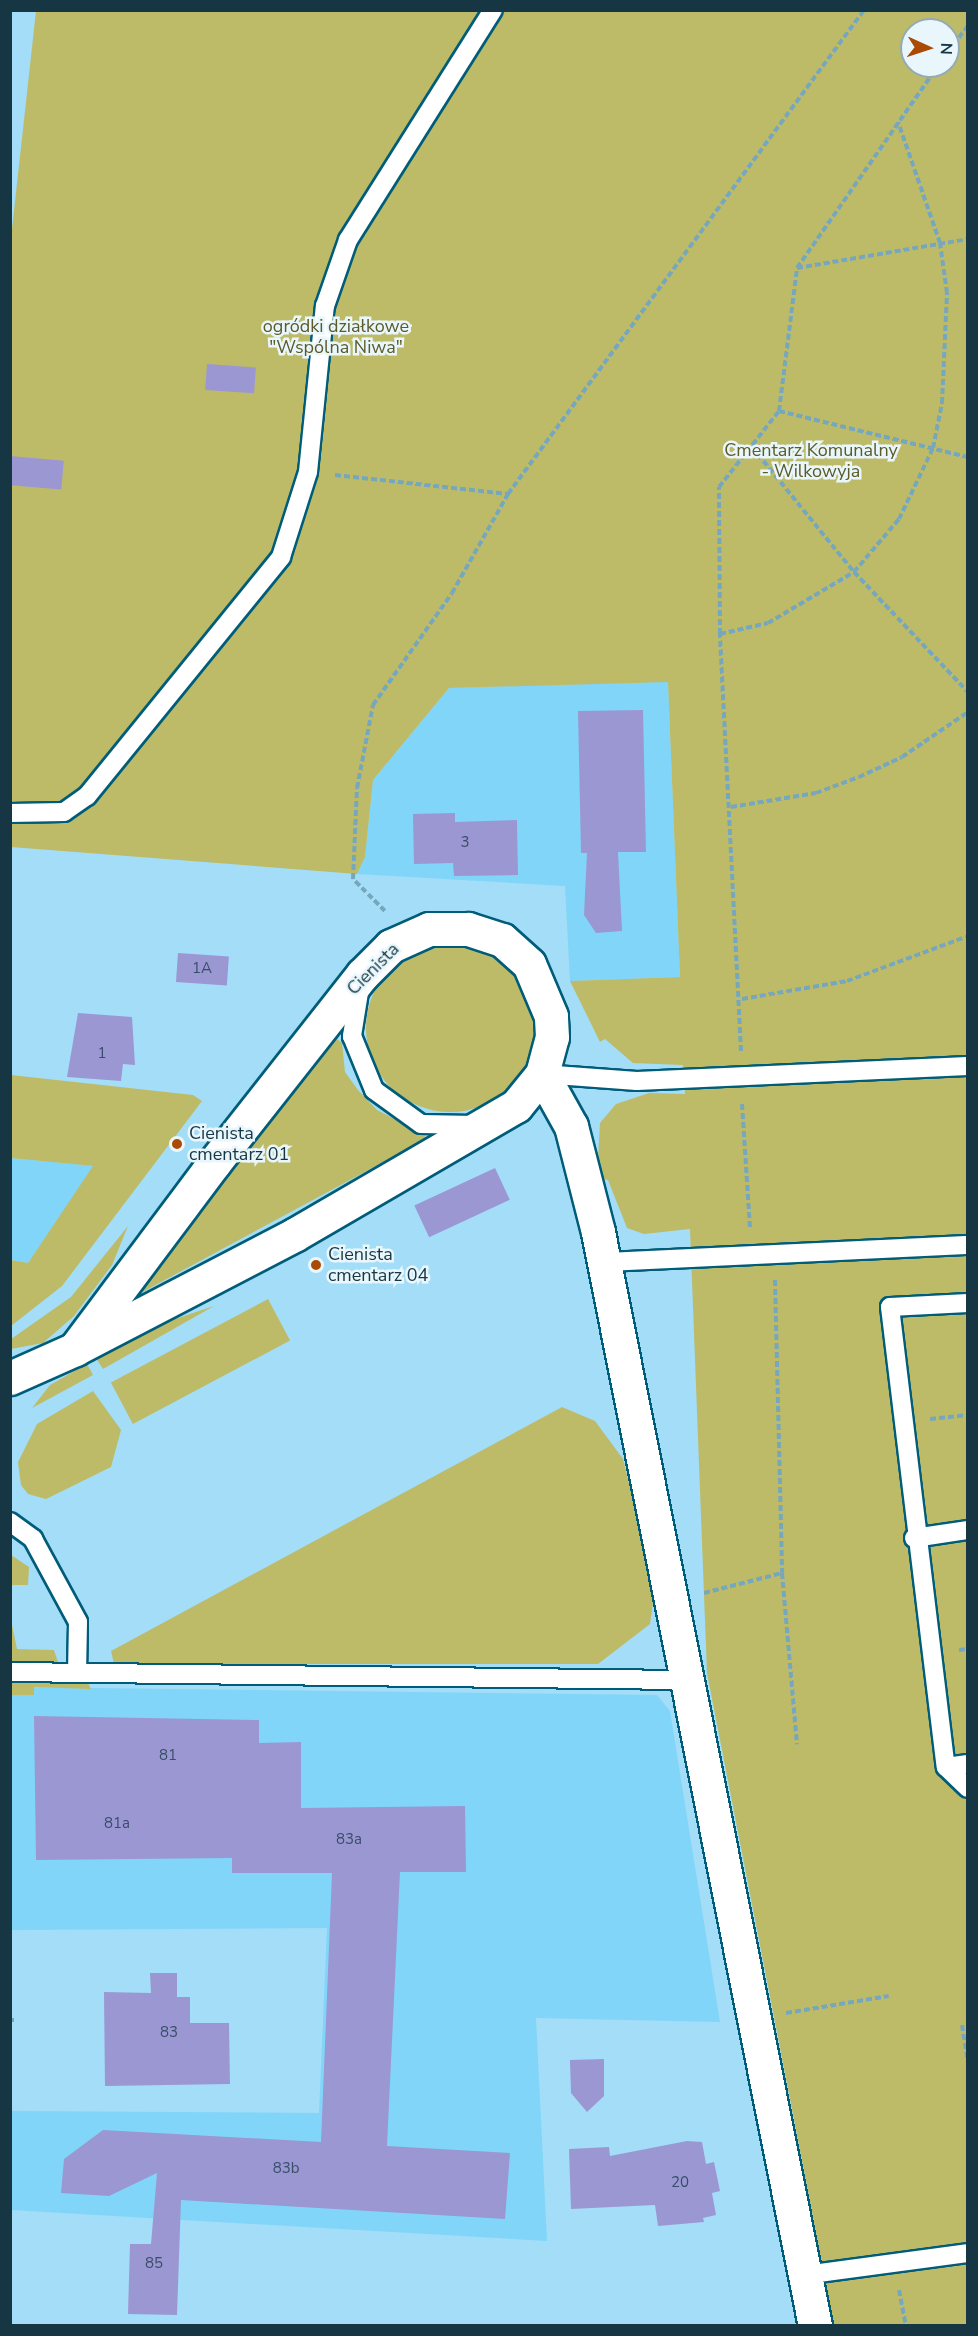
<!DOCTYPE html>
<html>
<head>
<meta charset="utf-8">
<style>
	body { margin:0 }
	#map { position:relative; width:978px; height:2336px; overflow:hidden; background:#a3ddf7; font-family:"Nunito Sans",sans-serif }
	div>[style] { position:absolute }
	.built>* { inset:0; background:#81d5f9 }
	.green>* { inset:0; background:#bdbb68; transform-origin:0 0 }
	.round { border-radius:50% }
	.building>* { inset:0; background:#9b97d3; transform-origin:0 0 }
	.path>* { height:4px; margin-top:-2px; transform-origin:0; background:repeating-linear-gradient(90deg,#76a7bd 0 6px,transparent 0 9px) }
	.roads { filter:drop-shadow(2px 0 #005d79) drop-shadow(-2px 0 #005d79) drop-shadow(0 2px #005d79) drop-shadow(0 -2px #005d79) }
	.lane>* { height:18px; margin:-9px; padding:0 9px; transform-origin:9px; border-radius:9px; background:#fff }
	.street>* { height:33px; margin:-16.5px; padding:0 16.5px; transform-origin:16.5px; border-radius:16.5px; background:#fff }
	.dots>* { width:16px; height:16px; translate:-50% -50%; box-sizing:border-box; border:3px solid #e9f7fd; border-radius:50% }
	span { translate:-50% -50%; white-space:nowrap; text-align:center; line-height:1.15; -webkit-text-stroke:5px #e9f7fd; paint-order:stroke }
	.number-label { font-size:15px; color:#384e67 }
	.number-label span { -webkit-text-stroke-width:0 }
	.park-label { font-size:18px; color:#5c5a28 }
	.street-label { font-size:18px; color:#173643 }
	.poi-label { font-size:18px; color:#173643 }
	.left { translate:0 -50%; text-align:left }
	.frame { position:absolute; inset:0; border:12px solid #173643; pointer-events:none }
	.north { position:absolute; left:900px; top:18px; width:60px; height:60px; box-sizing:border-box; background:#e9f7fd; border:2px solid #95aab3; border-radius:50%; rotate:93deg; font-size:16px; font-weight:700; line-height:24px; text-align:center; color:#173643 }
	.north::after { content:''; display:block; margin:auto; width:21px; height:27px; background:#ab4a05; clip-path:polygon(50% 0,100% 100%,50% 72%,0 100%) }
</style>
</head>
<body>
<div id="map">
	<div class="built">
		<div style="clip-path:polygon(668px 681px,680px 977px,570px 981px,565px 886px,357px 874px,365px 857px,373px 780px,449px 688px)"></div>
		<div style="clip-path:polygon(11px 1158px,94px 1166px,28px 1263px,11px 1260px)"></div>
		<div style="clip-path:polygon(11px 1687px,657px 1695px,670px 1711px,720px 2022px,536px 2018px,547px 2241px,11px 2210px,11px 2111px,319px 2113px,327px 1928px,11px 1930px)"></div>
	</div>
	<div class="green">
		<div style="clip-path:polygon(evenodd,36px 11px,967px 11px,967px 2325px,834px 2325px,707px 1673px,690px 1229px,644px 1234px,627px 1228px,608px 1180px,597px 1177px,600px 1123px,616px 1104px,649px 1093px,685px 1094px,683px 1065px,633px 1063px,605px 1039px,600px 1042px,570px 981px,680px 977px,668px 682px,449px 688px,373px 780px,365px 857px,357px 874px,11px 847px,10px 247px,36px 11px,912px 30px,948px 30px,948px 66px,912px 66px,912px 30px)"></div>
		<div class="round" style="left:366px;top:944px;width:168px;height:168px"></div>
		<div style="clip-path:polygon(333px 1036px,342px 1043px,345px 1072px,358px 1090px,377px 1110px,425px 1135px,424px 1140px,137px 1295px)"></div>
		<div style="clip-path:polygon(11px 1075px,193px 1095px,202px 1101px,62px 1286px,11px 1326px,11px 1260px,28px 1263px,93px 1166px,11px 1158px)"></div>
		<div style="clip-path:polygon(128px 1226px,112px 1265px,74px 1316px,43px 1343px,11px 1349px,11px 1339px,71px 1297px)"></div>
		<div style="left:268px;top:1299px;width:47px;height:178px;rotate:62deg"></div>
		<div style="clip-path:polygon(214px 1306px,103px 1369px,96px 1358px,166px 1322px)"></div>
		<div style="clip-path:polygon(87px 1364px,93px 1375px,32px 1408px,50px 1385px)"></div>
		<div style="clip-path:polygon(93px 1391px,121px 1430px,111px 1467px,46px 1499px,28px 1494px,21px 1485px,18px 1462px,37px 1424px)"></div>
		<div style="clip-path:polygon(562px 1407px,595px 1421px,623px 1459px,655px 1588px,650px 1624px,598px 1664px,114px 1664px,111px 1651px)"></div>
		<div style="clip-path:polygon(11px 1555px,29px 1567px,28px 1585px,11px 1585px)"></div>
		<div style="clip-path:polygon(10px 1615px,17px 1649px,54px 1650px,59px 1665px,11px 1663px)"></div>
		<div style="clip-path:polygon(10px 1683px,88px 1683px,91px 1689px,34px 1687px,34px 1695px,11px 1695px)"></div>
	</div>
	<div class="building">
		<div style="left:207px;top:364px;width:49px;height:26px;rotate:4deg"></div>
		<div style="left:10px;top:456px;width:54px;height:29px;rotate:5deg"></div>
		<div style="clip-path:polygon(643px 710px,646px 852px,618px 852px,622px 931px,596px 933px,584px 915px,587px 853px,581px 853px,578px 711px)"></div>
		<div style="clip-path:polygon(455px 813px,455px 822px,517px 820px,518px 875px,454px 876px,453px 863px,414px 864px,413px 814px)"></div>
		<div style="left:178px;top:953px;width:51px;height:29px;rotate:4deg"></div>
		<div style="clip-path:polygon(78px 1013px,132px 1017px,135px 1065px,123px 1064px,121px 1081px,67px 1077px)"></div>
		<div style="left:495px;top:1168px;width:35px;height:89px;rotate:65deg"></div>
		<div style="clip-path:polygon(34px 1716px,259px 1720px,259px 1743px,301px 1742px,301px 1808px,465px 1806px,466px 1872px,400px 1872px,387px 2146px,510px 2153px,505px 2219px,181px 2200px,177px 2315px,128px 2314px,130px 2244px,151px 2244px,157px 2173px,109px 2196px,61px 2193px,64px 2159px,103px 2130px,321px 2142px,332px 1873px,232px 1873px,232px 1858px,36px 1860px)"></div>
		<div style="clip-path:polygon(150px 1973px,177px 1973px,177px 1997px,190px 1997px,190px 2023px,229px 2023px,230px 2084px,105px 2086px,104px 1992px,151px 1993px)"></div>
		<div style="clip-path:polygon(604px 2059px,604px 2096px,587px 2112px,571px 2093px,570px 2060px)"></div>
		<div style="clip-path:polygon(687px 2141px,702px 2142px,706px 2164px,714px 2162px,720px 2191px,712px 2193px,716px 2215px,703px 2218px,704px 2222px,658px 2226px,655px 2205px,571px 2209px,569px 2149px,609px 2147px,610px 2156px)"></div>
	</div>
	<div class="path">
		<div style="left:948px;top:52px;width:34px;rotate:-53deg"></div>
		<div style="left:797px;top:268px;width:246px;rotate:-55.1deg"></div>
		<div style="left:779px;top:411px;width:195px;rotate:13.7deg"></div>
		<div style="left:752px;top:447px;width:161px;rotate:50.8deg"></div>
		<div style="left:854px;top:572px;width:166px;rotate:46.5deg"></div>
		<div style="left:335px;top:475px;width:174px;rotate:6.3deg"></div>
		<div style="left:720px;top:634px;width:49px;rotate:-12.9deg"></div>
		<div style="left:768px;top:623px;width:100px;rotate:-30.7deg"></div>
		<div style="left:854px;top:572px;width:70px;rotate:-49.7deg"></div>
		<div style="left:899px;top:519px;width:79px;rotate:-64.4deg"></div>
		<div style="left:933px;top:448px;width:46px;rotate:-78.7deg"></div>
		<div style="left:942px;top:403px;width:110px;rotate:-87.4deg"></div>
		<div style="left:947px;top:293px;width:50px;rotate:-98deg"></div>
		<div style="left:940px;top:243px;width:128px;rotate:-109.1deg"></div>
		<div style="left:731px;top:807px;width:86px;rotate:-9.4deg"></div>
		<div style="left:816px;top:793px;width:46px;rotate:-20.4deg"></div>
		<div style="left:859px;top:777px;width:47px;rotate:-24.9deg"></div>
		<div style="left:902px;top:757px;width:80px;rotate:-34.3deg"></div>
		<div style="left:385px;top:911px;width:45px;rotate:-135deg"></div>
		<div style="left:353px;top:879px;width:91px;rotate:-87.5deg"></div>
		<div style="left:357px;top:788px;width:85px;rotate:-79.1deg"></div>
		<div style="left:373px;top:705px;width:137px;rotate:-54.8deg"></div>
		<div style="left:452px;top:593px;width:114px;rotate:-60.5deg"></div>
		<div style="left:508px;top:494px;width:601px;rotate:-53.66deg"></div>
		<div style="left:742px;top:999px;width:107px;rotate:-9.7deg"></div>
		<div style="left:847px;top:981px;width:129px;rotate:-20.4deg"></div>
		<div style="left:741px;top:1051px;width:418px;rotate:-92.9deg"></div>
		<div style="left:720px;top:634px;width:147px;rotate:-90.4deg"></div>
		<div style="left:719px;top:487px;width:97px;rotate:-51.7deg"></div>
		<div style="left:779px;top:411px;width:144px;rotate:-82.8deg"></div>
		<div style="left:797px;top:268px;width:173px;rotate:-9.6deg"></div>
		<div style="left:742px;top:1104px;width:124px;rotate:86.3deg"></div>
		<div style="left:775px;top:1280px;width:293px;rotate:88.6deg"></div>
		<div style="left:782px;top:1573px;width:172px;rotate:85deg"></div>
		<div style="left:930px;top:1419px;width:38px;rotate:-6deg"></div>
		<div style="left:704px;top:1593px;width:81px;rotate:-14.4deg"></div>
		<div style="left:959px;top:1650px;width:9px;rotate:-6deg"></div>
		<div style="left:786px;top:2013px;width:104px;rotate:-9.4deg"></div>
		<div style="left:10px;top:2020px;width:4px"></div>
		<div style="left:962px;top:2025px;width:38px;rotate:81deg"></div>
		<div style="left:899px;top:2290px;width:37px;rotate:79deg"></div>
	</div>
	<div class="roads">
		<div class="lane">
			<div style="left:10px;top:813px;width:54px;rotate:-1.1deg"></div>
			<div style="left:64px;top:812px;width:28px;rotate:-35deg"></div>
			<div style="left:87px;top:796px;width:308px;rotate:-50.9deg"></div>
			<div style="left:281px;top:557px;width:89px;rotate:-72.4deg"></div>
			<div style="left:308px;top:472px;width:167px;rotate:-84.2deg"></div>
			<div style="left:325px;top:306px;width:70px;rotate:-70.8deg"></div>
			<div style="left:348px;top:240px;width:272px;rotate:-57.8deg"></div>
			<div style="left:360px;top:986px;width:51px;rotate:99.1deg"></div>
			<div style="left:352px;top:1036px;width:58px;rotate:67.8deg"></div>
			<div style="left:374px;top:1090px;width:58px;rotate:35.9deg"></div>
			<div style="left:421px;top:1124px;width:54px;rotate:1.1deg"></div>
			<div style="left:542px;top:1074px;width:95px;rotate:4.2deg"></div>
			<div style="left:637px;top:1081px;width:331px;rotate:-2.6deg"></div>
			<div style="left:605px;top:1262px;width:363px;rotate:-2.7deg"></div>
			<div style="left:968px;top:1303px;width:78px;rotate:177.1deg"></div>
			<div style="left:890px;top:1307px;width:463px;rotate:83.1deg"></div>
			<div style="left:946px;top:1767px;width:30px;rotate:44deg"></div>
			<div style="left:10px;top:1522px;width:29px;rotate:36deg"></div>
			<div style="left:33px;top:1539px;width:94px;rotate:61.5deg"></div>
			<div style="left:78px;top:1622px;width:51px;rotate:91.1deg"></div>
			<div style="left:914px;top:1538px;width:55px;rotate:-8.4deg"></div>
			<div style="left:10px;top:1672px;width:677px;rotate:0.68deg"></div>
			<div style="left:946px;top:1767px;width:22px;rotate:-8deg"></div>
			<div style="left:805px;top:2275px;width:164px;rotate:-7.7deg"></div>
		</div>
		<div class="street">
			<div style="left:542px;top:1074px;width:60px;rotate:60.9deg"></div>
			<div style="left:571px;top:1126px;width:109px;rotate:75.7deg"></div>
			<div style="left:598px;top:1232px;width:1115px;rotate:78.78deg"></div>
			<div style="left:10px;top:1378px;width:71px;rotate:-24deg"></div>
			<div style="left:75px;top:1349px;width:247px;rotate:-27.5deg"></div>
			<div style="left:294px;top:1235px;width:257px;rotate:-30.2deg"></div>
			<div style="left:516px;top:1106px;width:41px;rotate:-50.9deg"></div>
			<div style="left:542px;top:1074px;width:38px;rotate:-75deg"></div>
			<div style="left:552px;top:1037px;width:21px;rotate:-93deg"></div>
			<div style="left:551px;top:1016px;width:56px;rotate:-112.9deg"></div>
			<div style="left:529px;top:964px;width:36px;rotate:-138deg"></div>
			<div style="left:502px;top:940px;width:36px;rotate:-162deg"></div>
			<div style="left:468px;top:929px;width:39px;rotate:180deg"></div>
			<div style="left:429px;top:929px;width:42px;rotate:155.9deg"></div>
			<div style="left:391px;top:946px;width:41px;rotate:135deg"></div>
			<div style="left:362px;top:975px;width:239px;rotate:128.2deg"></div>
			<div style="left:214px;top:1163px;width:232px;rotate:126.8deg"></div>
		</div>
	</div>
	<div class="dots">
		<div style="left:177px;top:1144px;background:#ab4a05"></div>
		<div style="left:316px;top:1265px;background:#ab4a05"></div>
	</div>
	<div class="number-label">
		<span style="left:465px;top:843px">3</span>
		<span style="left:202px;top:969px">1A</span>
		<span style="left:102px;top:1054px">1</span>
		<span style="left:168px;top:1756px">81</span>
		<span style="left:117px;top:1824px">81a</span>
		<span style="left:349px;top:1840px">83a</span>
		<span style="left:169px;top:2033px">83</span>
		<span style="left:286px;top:2169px">83b</span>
		<span style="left:680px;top:2183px">20</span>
		<span style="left:154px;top:2264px">85</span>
	</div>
	<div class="park-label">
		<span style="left:336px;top:337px">ogródki działkowe<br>"Wspólna Niwa"</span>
		<span style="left:811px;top:461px">Cmentarz Komunalny<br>- Wilkowyja</span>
	</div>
	<div class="street-label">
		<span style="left:373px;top:969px;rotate:-45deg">Cienista</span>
	</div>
	<div class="poi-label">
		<span class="left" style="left:189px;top:1144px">Cienista<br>cmentarz 01</span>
		<span class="left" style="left:328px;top:1265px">Cienista<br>cmentarz 04</span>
	</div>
	<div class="frame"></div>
	<div class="north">N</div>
</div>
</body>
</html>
